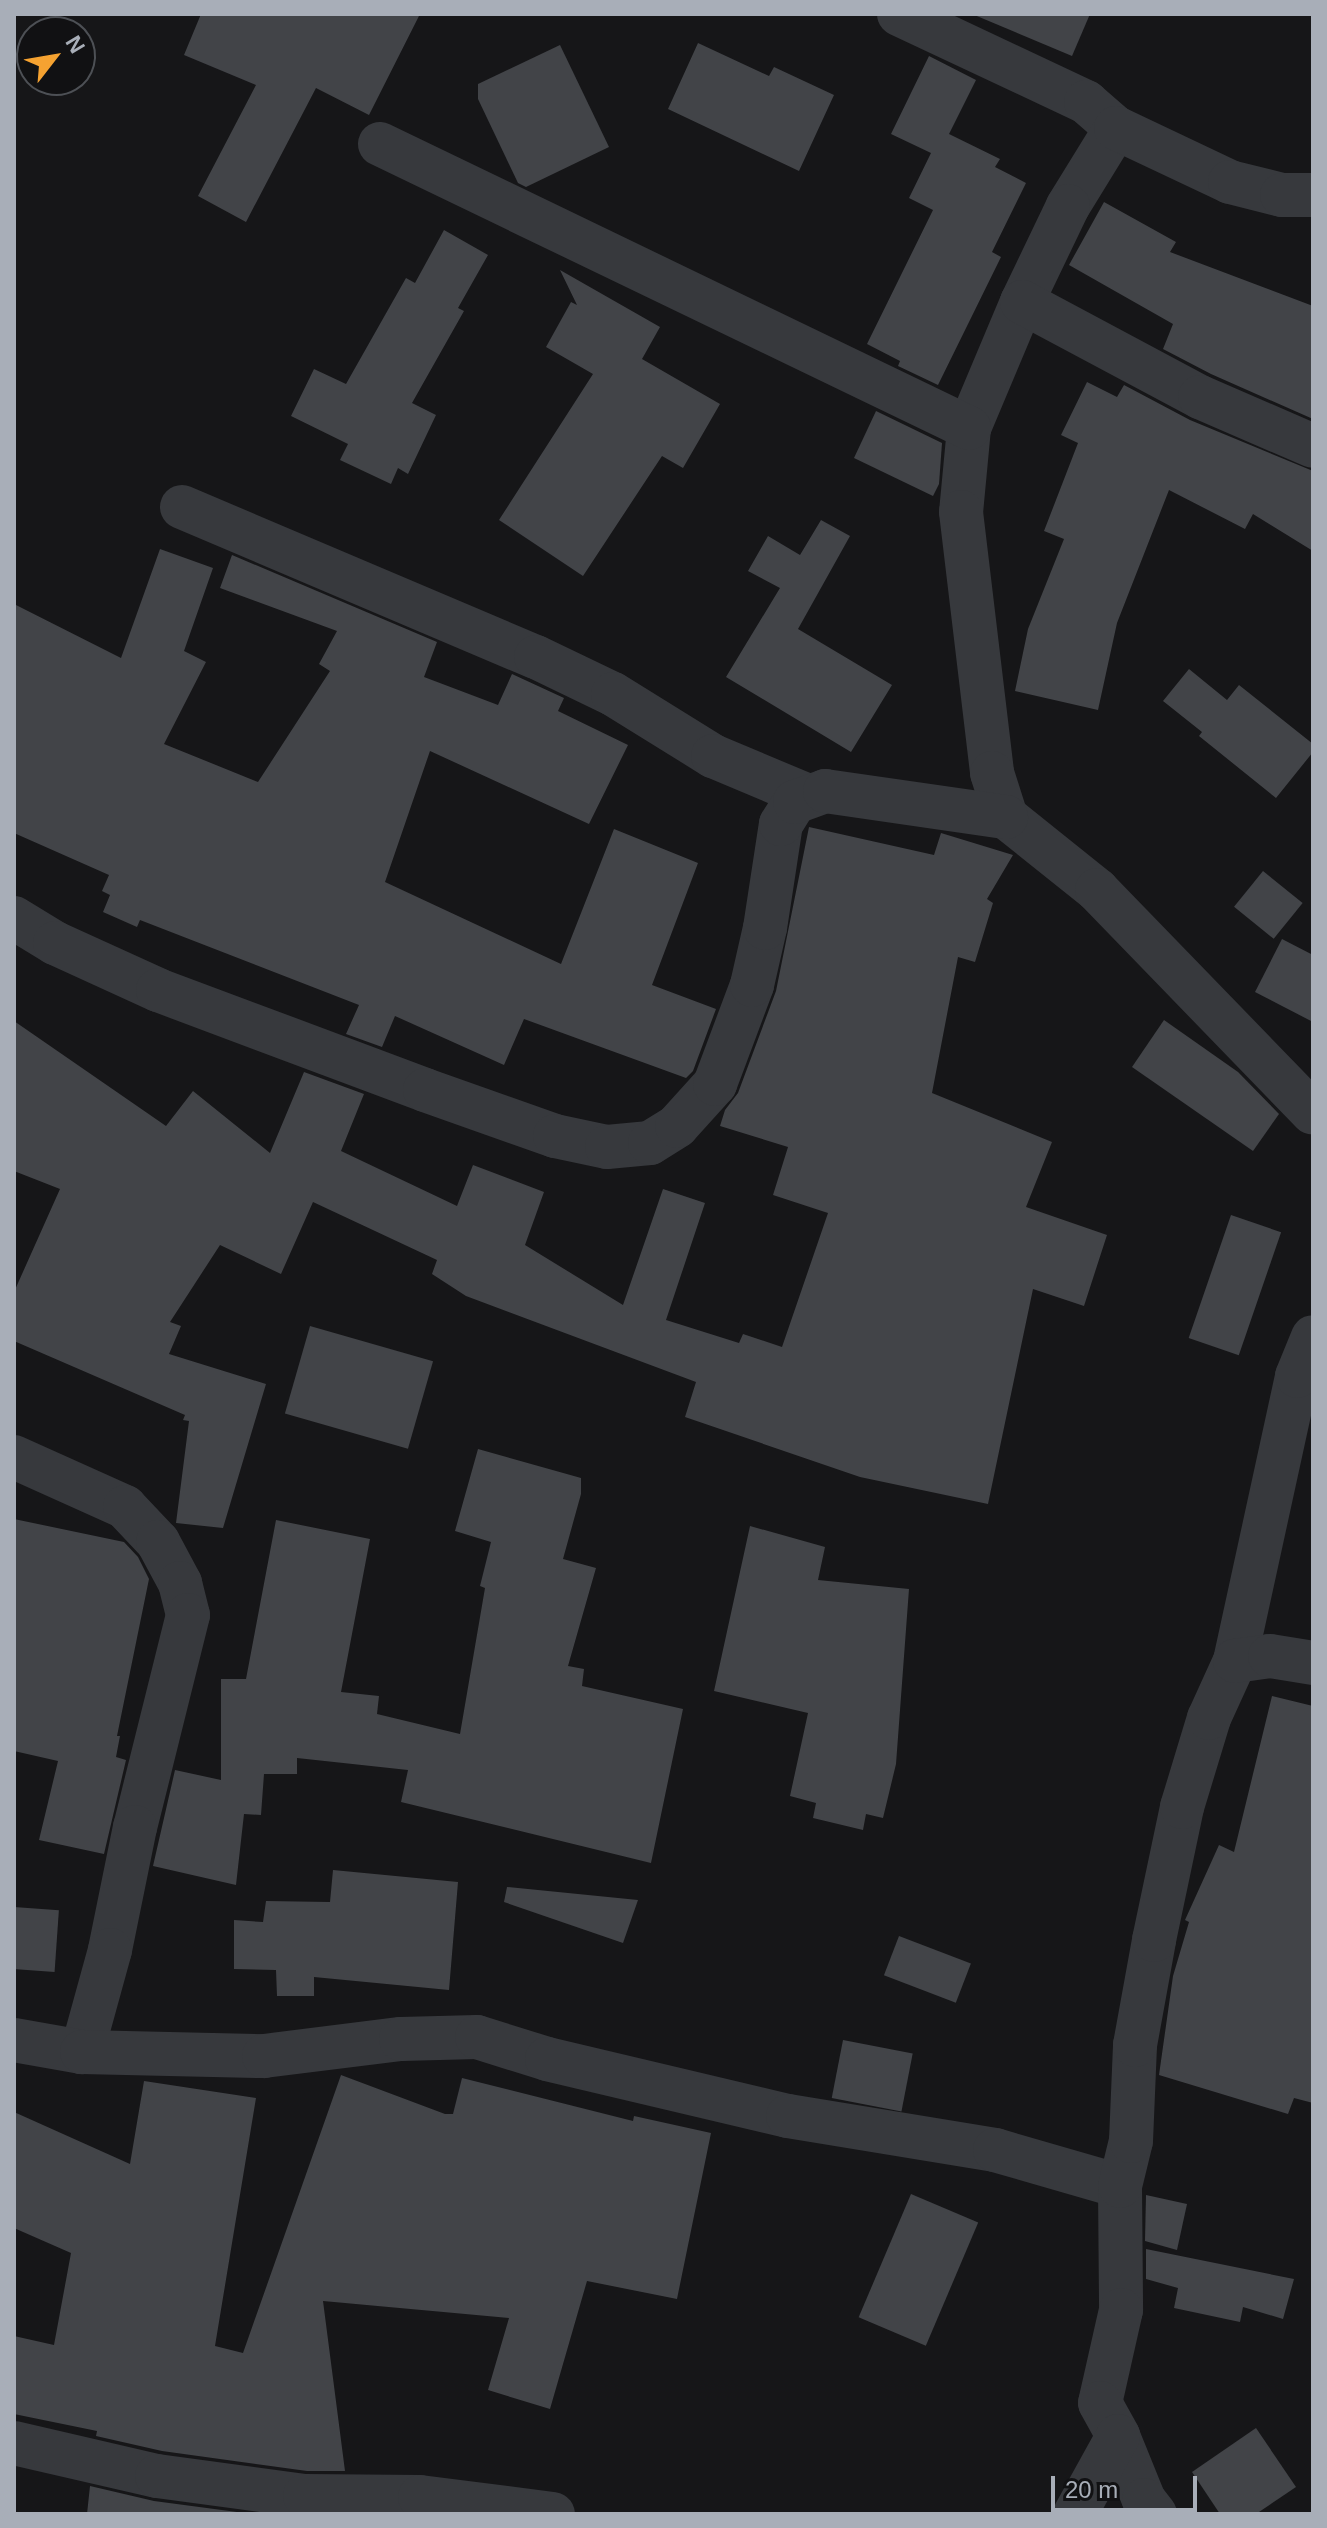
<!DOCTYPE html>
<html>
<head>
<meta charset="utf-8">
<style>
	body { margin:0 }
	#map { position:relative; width:1327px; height:2528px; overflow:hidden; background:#161618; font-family:Helvetica,sans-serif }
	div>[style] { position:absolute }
	.building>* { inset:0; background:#424448; transform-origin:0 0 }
	.minor>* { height:44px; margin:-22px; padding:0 22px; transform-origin:22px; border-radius:22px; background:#37393d }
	span { translate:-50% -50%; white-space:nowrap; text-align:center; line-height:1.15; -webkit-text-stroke:6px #111113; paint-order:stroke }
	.frame { position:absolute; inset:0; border:16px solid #a8aeb8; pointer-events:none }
	.north { position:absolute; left:16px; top:16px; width:80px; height:80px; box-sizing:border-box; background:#111113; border:2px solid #4d5055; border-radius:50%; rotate:59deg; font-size:22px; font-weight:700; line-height:32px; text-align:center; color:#a8aeb8 }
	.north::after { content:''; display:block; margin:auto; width:28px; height:36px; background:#f5a231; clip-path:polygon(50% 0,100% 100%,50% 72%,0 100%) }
	.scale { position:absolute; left:1051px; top:2476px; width:146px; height:36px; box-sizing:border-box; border:4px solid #a8aeb8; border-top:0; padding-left:10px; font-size:24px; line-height:28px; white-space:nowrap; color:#a8aeb8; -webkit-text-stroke:6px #111113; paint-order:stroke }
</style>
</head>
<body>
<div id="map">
	<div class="building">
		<div style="clip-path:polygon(201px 14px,420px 14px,369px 115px,316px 88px,246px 222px,198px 196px,256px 85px,184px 55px)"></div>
		<div style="clip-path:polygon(972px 14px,1090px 14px,1072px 56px)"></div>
		<div style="clip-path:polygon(698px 43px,769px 76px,774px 67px,834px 95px,799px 171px,668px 109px)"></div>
		<div style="clip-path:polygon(560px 45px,609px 147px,526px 187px,518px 183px,478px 99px,478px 84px)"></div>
		<div style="clip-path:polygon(929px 56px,976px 80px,949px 134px,1000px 159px,995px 167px,1026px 183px,992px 252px,1001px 257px,938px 385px,898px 366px,900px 361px,867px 344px,933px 210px,909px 198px,931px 153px,891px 134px)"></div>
		<div style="clip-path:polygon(1104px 202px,1176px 242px,1170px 252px,1313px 306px,1313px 419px,1211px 374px,1163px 349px,1173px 324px,1069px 265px)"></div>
		<div style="clip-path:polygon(444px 230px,488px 255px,458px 308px,464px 311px,412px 403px,436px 415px,408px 474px,398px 468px,391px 484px,340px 460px,348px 444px,291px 416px,314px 369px,346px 384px,406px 278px,415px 283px)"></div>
		<div style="clip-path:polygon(560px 270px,660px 327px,642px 359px,720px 404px,683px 468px,662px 456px,583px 576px,499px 520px,593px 374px,546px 347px,571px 302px,577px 305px)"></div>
		<div style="clip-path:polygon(1087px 382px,1117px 397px,1124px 385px,1190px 420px,1313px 471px,1313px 551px,1253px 514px,1245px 529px,1169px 490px,1117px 623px,1098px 710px,1015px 691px,1028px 629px,1064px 539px,1044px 531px,1078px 443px,1061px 435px)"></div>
		<div style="clip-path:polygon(876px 411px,942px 443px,939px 484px,933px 496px,854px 458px)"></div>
		<div style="clip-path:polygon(821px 520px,850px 536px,798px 629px,892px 685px,851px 752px,726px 677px,780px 588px,748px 571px,768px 536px,800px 555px)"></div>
		<div style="clip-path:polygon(160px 549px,213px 568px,184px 651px,206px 662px,164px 744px,258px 782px,330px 671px,319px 664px,337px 631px,220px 588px,232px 555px,437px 642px,424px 677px,498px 705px,512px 674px,564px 698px,558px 711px,628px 745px,589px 824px,430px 751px,385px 882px,561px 964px,614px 829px,698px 863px,652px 985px,716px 1009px,693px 1071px,686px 1078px,524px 1019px,504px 1065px,395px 1016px,382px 1047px,346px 1034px,359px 1005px,140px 920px,137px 927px,103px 912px,110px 895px,102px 891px,109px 875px,14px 833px,14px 604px,121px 658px)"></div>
		<div style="clip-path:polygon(1189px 669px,1227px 700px,1239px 685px,1313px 744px,1313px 752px,1276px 798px,1199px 736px,1202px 732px,1163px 701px)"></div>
		<div style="clip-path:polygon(809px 827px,934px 855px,941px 833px,1013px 855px,987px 899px,993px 903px,975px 962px,958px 957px,932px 1093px,1052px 1142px,1026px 1207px,1107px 1235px,1084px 1306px,1033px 1289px,988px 1504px,860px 1477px,685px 1417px,696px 1382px,466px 1296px,432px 1274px,437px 1260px,313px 1202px,281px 1274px,220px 1245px,170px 1322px,181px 1326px,169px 1354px,266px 1384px,223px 1528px,176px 1523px,189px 1421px,183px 1420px,185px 1415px,14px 1341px,14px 1292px,60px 1189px,14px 1171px,14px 1021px,166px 1126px,193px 1091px,270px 1153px,304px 1072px,364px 1094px,341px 1151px,457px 1206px,473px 1165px,544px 1192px,525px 1245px,623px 1305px,663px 1189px,705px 1203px,666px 1320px,739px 1343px,743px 1334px,782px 1347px,828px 1213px,773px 1195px,788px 1147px,720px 1126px,725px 1110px,738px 1093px,776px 991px)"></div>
		<div style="left:1263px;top:871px;width:51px;height:46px;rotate:39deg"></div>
		<div style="clip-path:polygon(1282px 939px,1313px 955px,1313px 1022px,1255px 992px)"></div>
		<div style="clip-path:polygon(1164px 1020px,1238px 1072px,1279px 1114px,1253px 1151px,1132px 1067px)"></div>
		<div style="left:1231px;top:1215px;width:53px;height:130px;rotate:19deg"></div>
		<div style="left:310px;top:1326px;width:128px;height:91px;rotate:16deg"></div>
		<div style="clip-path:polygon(478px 1449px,581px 1478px,581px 1494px,563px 1559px,596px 1568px,568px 1666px,584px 1669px,582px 1686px,683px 1709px,651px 1863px,401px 1802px,408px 1770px,297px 1758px,297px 1774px,264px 1774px,261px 1815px,244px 1814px,236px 1885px,153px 1866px,175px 1770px,221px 1780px,221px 1679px,246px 1679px,276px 1520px,370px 1539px,341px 1692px,379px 1696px,377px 1714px,460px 1734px,485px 1588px,480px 1586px,491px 1542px,455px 1531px)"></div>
		<div style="clip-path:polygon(14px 1519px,124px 1542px,138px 1557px,149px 1579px,117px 1736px,120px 1736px,116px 1757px,126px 1760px,104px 1854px,39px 1840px,58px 1761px,14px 1751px)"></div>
		<div style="clip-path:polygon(750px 1526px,825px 1547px,818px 1580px,909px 1589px,896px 1764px,883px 1818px,866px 1814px,863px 1830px,813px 1818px,816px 1803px,790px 1796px,808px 1713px,714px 1691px)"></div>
		<div style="clip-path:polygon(1272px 1696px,1313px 1706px,1313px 2103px,1294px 2098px,1288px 2114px,1159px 2075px,1173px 1976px,1189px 1922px,1185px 1920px,1219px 1845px,1234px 1852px)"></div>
		<div style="clip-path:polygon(333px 1870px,458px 1882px,449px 1990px,314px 1977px,314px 1996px,277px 1996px,276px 1970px,234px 1969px,234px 1920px,263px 1922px,266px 1901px,330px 1902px)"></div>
		<div style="clip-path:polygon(507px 1887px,638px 1900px,623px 1943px,504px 1902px)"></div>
		<div style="left:14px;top:1907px;width:45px;height:62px;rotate:4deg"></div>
		<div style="left:899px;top:1936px;width:77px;height:42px;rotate:21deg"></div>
		<div style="left:843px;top:2040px;width:71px;height:59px;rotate:11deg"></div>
		<div style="clip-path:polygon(341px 2075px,445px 2114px,453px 2114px,462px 2078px,633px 2121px,634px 2116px,711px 2133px,677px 2299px,587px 2281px,550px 2409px,488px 2390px,509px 2318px,323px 2301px,345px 2471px,307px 2471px,162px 2451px,96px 2436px,97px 2431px,14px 2414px,14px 2336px,54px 2345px,71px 2253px,14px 2228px,14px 2112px,130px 2164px,144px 2081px,256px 2098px,215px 2346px,243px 2353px)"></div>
		<div style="left:911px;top:2194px;width:73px;height:134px;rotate:23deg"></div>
		<div style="clip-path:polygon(1146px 2195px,1187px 2204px,1177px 2250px,1145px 2241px)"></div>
		<div style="clip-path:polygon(1146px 2249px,1294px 2279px,1283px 2319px,1243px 2307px,1240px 2322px,1174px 2308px,1178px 2288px,1146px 2279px)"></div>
		<div style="clip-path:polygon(1256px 2428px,1296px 2487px,1256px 2514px,1220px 2514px,1192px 2472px)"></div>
		<div style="clip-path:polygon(90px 2486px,154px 2501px,252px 2514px,87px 2514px)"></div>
	</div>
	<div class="minor">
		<div style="left:899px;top:14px;width:207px;rotate:25.2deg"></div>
		<div style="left:1086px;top:102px;width:40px;rotate:41deg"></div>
		<div style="left:1116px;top:128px;width:92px;rotate:121.6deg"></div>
		<div style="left:1068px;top:206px;width:106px;rotate:115.6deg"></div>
		<div style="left:1022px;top:302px;width:137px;rotate:112.8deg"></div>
		<div style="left:969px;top:428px;width:84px;rotate:95.4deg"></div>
		<div style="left:961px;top:512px;width:263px;rotate:83.2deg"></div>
		<div style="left:992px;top:773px;width:46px;rotate:72.3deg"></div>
		<div style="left:1006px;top:817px;width:117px;rotate:38.7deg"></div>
		<div style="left:1097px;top:890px;width:310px;rotate:45.9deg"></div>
		<div style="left:1116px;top:128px;width:126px;rotate:25.3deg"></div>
		<div style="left:1230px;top:182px;width:54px;rotate:14deg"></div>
		<div style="left:1282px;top:195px;width:31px"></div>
		<div style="left:380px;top:144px;width:654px;rotate:25.74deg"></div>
		<div style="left:1022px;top:302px;width:202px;rotate:28.1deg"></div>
		<div style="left:1200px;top:397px;width:123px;rotate:23.4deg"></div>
		<div style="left:182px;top:507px;width:384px;rotate:23deg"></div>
		<div style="left:536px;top:657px;width:85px;rotate:25.7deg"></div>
		<div style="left:613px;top:694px;width:118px;rotate:31.8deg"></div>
		<div style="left:713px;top:756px;width:101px;rotate:22.8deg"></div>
		<div style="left:14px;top:918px;width:48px;rotate:31.4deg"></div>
		<div style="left:55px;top:943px;width:113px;rotate:24.5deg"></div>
		<div style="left:158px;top:990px;width:285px;rotate:20.5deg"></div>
		<div style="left:425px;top:1090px;width:138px;rotate:19.5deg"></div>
		<div style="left:555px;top:1136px;width:53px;rotate:11.9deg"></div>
		<div style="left:607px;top:1147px;width:43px;rotate:-5.3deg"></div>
		<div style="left:650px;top:1143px;width:32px;rotate:-32deg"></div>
		<div style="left:677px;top:1126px;width:57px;rotate:-47.9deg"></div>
		<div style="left:715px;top:1084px;width:106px;rotate:-69.5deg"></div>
		<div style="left:752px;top:985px;width:58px;rotate:-77.2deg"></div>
		<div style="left:765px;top:928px;width:105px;rotate:-81.3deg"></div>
		<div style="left:781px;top:824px;width:26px;rotate:-58deg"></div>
		<div style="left:795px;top:802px;width:32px;rotate:-20deg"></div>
		<div style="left:825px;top:791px;width:183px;rotate:8.2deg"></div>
		<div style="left:14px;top:1457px;width:122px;rotate:24.2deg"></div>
		<div style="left:125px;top:1507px;width:48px;rotate:46.7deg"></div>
		<div style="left:158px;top:1542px;width:47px;rotate:61.8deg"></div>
		<div style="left:180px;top:1583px;width:33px;rotate:76deg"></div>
		<div style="left:188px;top:1615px;width:219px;rotate:104deg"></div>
		<div style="left:135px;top:1827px;width:126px;rotate:101.5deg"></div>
		<div style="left:110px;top:1950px;width:106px;rotate:105.4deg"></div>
		<div style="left:1235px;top:1661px;width:292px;rotate:-77.7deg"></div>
		<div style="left:1297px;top:1376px;width:42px;rotate:-67.7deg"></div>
		<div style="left:14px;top:2040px;width:69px;rotate:10deg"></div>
		<div style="left:82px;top:2052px;width:182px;rotate:1.3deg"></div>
		<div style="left:264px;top:2056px;width:138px;rotate:-7.1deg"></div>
		<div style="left:401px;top:2039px;width:76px;rotate:-1.5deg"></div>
		<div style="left:477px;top:2037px;width:73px;rotate:17.4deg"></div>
		<div style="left:547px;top:2059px;width:248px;rotate:13.3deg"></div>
		<div style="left:788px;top:2116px;width:210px;rotate:9.3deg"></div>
		<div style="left:995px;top:2150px;width:130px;rotate:16.1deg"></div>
		<div style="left:1120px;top:2186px;width:124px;rotate:89.5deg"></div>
		<div style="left:1121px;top:2310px;width:95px;rotate:102.7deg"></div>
		<div style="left:1100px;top:2403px;width:38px;rotate:61deg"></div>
		<div style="left:1118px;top:2436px;width:69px;rotate:67.9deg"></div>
		<div style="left:1144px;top:2500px;width:18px;rotate:52deg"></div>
		<div style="left:1120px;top:2186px;width:46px;rotate:-76.3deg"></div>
		<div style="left:1131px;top:2141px;width:96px;rotate:-87.6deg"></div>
		<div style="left:1135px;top:2045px;width:107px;rotate:-79.7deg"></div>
		<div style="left:1154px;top:1940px;width:136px;rotate:-78.1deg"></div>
		<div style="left:1182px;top:1807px;width:93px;rotate:-73.1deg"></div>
		<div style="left:1209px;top:1718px;width:63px;rotate:-65.5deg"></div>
		<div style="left:1235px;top:1661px;width:35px;rotate:-8deg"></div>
		<div style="left:1270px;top:1656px;width:44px;rotate:9.2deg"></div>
		<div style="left:14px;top:2443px;width:147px;rotate:13deg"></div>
		<div style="left:157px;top:2476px;width:149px;rotate:7.7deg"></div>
		<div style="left:305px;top:2496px;width:115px;rotate:0.5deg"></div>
		<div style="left:420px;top:2497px;width:134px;rotate:7.3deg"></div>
		<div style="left:1075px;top:2514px;width:89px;rotate:-61.1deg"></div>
	</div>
	<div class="frame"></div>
	<div class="north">N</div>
	<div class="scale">20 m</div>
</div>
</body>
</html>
